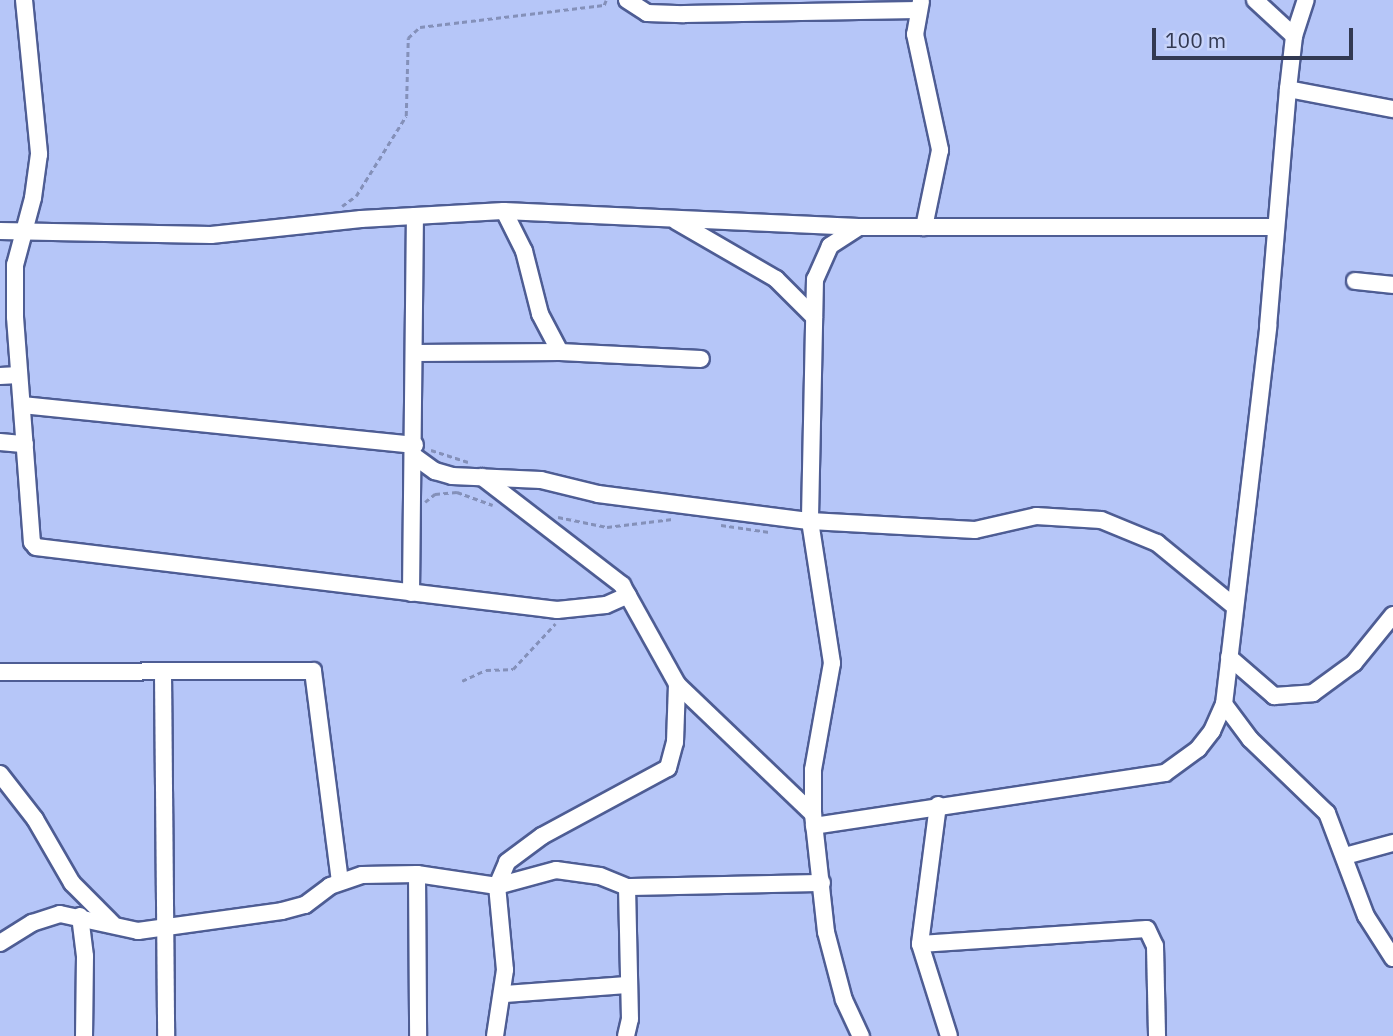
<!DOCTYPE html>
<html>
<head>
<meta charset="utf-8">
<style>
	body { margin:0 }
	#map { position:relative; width:1393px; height:1036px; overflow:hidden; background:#b6c6f8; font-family:"IBM Plex Sans",sans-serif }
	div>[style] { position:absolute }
	.path>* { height:2.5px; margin-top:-1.25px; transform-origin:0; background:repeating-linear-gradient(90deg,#8490b9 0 5px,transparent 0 8.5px) }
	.roads { filter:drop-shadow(2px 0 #4e5d94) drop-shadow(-2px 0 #4e5d94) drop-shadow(0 2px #4e5d94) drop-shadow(0 -2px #4e5d94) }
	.minor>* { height:16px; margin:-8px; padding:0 8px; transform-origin:8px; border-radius:8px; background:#fff }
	span { translate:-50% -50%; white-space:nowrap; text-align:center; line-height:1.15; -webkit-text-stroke:5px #c8d4fa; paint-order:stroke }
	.scale { position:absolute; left:1152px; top:28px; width:201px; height:32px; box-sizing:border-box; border:4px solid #323952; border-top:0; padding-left:9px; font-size:21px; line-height:24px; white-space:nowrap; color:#323952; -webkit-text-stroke:5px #c8d4fa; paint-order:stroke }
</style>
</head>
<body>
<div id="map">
	<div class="path">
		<div style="left:342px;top:206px;width:17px;rotate:-36deg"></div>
		<div style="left:356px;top:196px;width:94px;rotate:-58deg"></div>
		<div style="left:406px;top:116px;width:78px;rotate:-88.5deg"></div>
		<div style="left:408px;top:38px;width:16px;rotate:-43deg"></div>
		<div style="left:420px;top:27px;width:185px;rotate:-6.8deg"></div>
		<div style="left:604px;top:5px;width:5px;rotate:-68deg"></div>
		<div style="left:431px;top:450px;width:39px;rotate:18deg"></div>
		<div style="left:425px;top:502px;width:13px;rotate:-39deg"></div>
		<div style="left:435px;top:494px;width:22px;rotate:-5deg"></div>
		<div style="left:457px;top:492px;width:38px;rotate:20deg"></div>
		<div style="left:558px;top:517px;width:50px;rotate:11.5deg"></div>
		<div style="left:607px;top:527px;width:66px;rotate:-6.9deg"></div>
		<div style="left:721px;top:525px;width:49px;rotate:8.3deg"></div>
		<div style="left:462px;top:681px;width:26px;rotate:-25deg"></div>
		<div style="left:486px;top:670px;width:27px;rotate:-2deg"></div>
		<div style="left:513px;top:669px;width:62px;rotate:-47deg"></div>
	</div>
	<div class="roads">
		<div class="minor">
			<div style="left:24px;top:0;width:155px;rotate:84.4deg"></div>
			<div style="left:39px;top:154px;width:44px;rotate:97.8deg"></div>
			<div style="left:33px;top:198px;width:69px;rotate:105deg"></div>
			<div style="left:15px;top:265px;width:52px;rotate:90deg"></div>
			<div style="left:15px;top:317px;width:226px;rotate:85.7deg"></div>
			<div style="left:32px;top:542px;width:6px;rotate:51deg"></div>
			<div style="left:36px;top:547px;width:525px;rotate:6.89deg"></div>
			<div style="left:557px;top:610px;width:49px;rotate:-5.8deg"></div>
			<div style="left:606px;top:605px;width:24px;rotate:-24deg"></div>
			<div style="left:627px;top:0;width:24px;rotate:33deg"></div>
			<div style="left:647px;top:13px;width:37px;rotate:2deg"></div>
			<div style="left:684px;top:14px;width:234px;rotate:-1deg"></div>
			<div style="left:1255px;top:0;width:53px;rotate:42.7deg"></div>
			<div style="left:921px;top:1px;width:34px;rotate:100deg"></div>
			<div style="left:915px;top:34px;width:119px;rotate:77.8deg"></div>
			<div style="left:940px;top:150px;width:79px;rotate:101.7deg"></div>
			<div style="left:1288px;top:89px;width:107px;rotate:10.8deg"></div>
			<div style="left:504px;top:211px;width:45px;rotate:63.4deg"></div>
			<div style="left:524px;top:251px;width:65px;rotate:75.7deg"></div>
			<div style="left:540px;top:314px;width:43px;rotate:62.2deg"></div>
			<div style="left:676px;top:221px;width:116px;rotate:30.1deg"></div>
			<div style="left:776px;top:279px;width:54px;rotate:45deg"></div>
			<div style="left:859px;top:227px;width:35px;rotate:147deg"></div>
			<div style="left:830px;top:246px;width:36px;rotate:114deg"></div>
			<div style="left:815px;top:279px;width:242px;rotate:91.2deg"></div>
			<div style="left:810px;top:521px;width:144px;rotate:81.2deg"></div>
			<div style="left:832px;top:663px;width:109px;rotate:100.1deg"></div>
			<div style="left:813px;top:770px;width:44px;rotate:90deg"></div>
			<div style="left:813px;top:814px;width:119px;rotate:83.7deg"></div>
			<div style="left:826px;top:932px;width:70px;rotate:75.2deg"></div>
			<div style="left:844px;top:1000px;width:40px;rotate:65deg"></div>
			<div style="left:0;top:231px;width:211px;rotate:1.1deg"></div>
			<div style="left:211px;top:235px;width:151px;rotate:-6.1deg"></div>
			<div style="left:361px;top:219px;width:143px;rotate:-3.2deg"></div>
			<div style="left:504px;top:211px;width:355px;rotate:2.6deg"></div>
			<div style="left:859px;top:227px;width:416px"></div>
			<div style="left:1355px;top:281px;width:38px;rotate:6deg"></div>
			<div style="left:415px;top:353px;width:145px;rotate:-0.4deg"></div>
			<div style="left:560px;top:352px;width:141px;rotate:2.8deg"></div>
			<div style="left:0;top:376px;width:19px;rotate:-3deg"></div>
			<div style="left:22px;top:405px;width:395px;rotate:5.8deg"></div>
			<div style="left:0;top:442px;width:25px;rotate:5deg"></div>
			<div style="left:414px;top:456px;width:26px;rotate:36deg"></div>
			<div style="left:435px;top:471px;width:18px;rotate:16deg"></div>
			<div style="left:452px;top:476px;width:89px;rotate:2.6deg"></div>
			<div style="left:541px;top:480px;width:59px;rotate:13.8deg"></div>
			<div style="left:598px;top:494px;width:214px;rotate:7.3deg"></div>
			<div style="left:810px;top:521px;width:165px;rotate:3.1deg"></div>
			<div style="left:975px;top:530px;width:63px;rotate:-12.9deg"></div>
			<div style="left:1036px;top:516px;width:65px;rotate:3.5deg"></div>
			<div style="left:1101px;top:520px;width:61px;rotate:22.3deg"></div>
			<div style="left:1157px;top:543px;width:99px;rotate:39.3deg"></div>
			<div style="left:482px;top:477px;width:177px;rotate:37.6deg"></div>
			<div style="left:622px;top:585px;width:113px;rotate:60.9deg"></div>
			<div style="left:677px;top:684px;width:188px;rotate:43.7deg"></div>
			<div style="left:411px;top:593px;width:377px;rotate:-89.4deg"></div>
			<div style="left:1229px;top:657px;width:60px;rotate:40.9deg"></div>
			<div style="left:1274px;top:696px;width:39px;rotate:-4deg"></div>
			<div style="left:1313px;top:693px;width:51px;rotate:-36.2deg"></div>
			<div style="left:1354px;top:663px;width:62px;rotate:-50.9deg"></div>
			<div style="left:0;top:672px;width:313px;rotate:-0.2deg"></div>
			<div style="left:313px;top:671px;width:212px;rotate:82.7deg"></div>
			<div style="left:163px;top:673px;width:363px;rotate:89.5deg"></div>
			<div style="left:1224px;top:704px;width:44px;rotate:53.4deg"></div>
			<div style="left:1250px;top:739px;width:107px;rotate:43.9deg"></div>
			<div style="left:1327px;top:813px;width:110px;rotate:69.3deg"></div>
			<div style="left:1366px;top:916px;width:50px;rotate:57.3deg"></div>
			<div style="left:0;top:774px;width:57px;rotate:52.1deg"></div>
			<div style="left:35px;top:819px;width:74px;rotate:60deg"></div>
			<div style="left:72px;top:883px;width:57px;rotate:45deg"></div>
			<div style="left:938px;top:805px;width:140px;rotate:97.4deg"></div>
			<div style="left:920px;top:944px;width:96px;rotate:72.5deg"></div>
			<div style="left:814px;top:826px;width:355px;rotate:-8.6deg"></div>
			<div style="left:1165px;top:773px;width:41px;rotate:-36deg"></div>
			<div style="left:1198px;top:749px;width:23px;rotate:-52deg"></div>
			<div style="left:1212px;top:731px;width:30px;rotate:-66deg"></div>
			<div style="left:1224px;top:704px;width:380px;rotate:-83.3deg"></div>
			<div style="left:1268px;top:327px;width:239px;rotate:-85.2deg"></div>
			<div style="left:1288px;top:89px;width:53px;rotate:-83.5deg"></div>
			<div style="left:1294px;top:36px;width:38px;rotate:-72deg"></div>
			<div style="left:1345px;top:856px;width:50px;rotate:-15.2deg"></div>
			<div style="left:417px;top:874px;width:162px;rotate:89.6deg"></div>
			<div style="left:80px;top:916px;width:40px;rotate:82.9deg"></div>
			<div style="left:85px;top:956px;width:80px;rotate:90.7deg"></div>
			<div style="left:0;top:943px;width:38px;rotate:-32deg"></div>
			<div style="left:32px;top:923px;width:29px;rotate:-18deg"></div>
			<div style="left:60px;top:914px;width:80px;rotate:12.3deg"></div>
			<div style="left:138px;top:931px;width:145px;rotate:-7.9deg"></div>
			<div style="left:282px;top:911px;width:24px;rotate:-15deg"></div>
			<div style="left:305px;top:905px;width:31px;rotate:-37deg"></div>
			<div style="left:330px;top:886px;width:34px;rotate:-19deg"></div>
			<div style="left:362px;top:875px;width:55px;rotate:-1deg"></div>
			<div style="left:417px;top:874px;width:81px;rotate:8.5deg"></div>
			<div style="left:497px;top:886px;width:61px;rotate:-15.2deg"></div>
			<div style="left:556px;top:870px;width:44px;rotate:7.8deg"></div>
			<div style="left:600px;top:876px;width:29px;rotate:22deg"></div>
			<div style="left:627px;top:887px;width:195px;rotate:-1.2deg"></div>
			<div style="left:920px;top:944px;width:227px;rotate:-3.8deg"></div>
			<div style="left:1147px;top:929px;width:19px;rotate:65deg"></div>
			<div style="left:1155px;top:946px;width:90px;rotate:88.7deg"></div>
			<div style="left:505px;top:994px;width:122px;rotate:-4.2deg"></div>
			<div style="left:495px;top:1036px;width:67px;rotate:-81.4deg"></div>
			<div style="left:505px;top:970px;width:84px;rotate:-95.4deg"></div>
			<div style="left:497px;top:886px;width:26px;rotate:-67deg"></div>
			<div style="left:507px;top:862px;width:44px;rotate:-36.6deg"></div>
			<div style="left:542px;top:836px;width:143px;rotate:-28.4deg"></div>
			<div style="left:668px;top:768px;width:27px;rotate:-75deg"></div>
			<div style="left:675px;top:742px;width:58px;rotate:-88deg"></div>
			<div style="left:626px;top:1036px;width:17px;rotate:-77deg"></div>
			<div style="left:630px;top:1019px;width:132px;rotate:-91.3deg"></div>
		</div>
	</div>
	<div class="scale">100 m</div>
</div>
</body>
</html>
